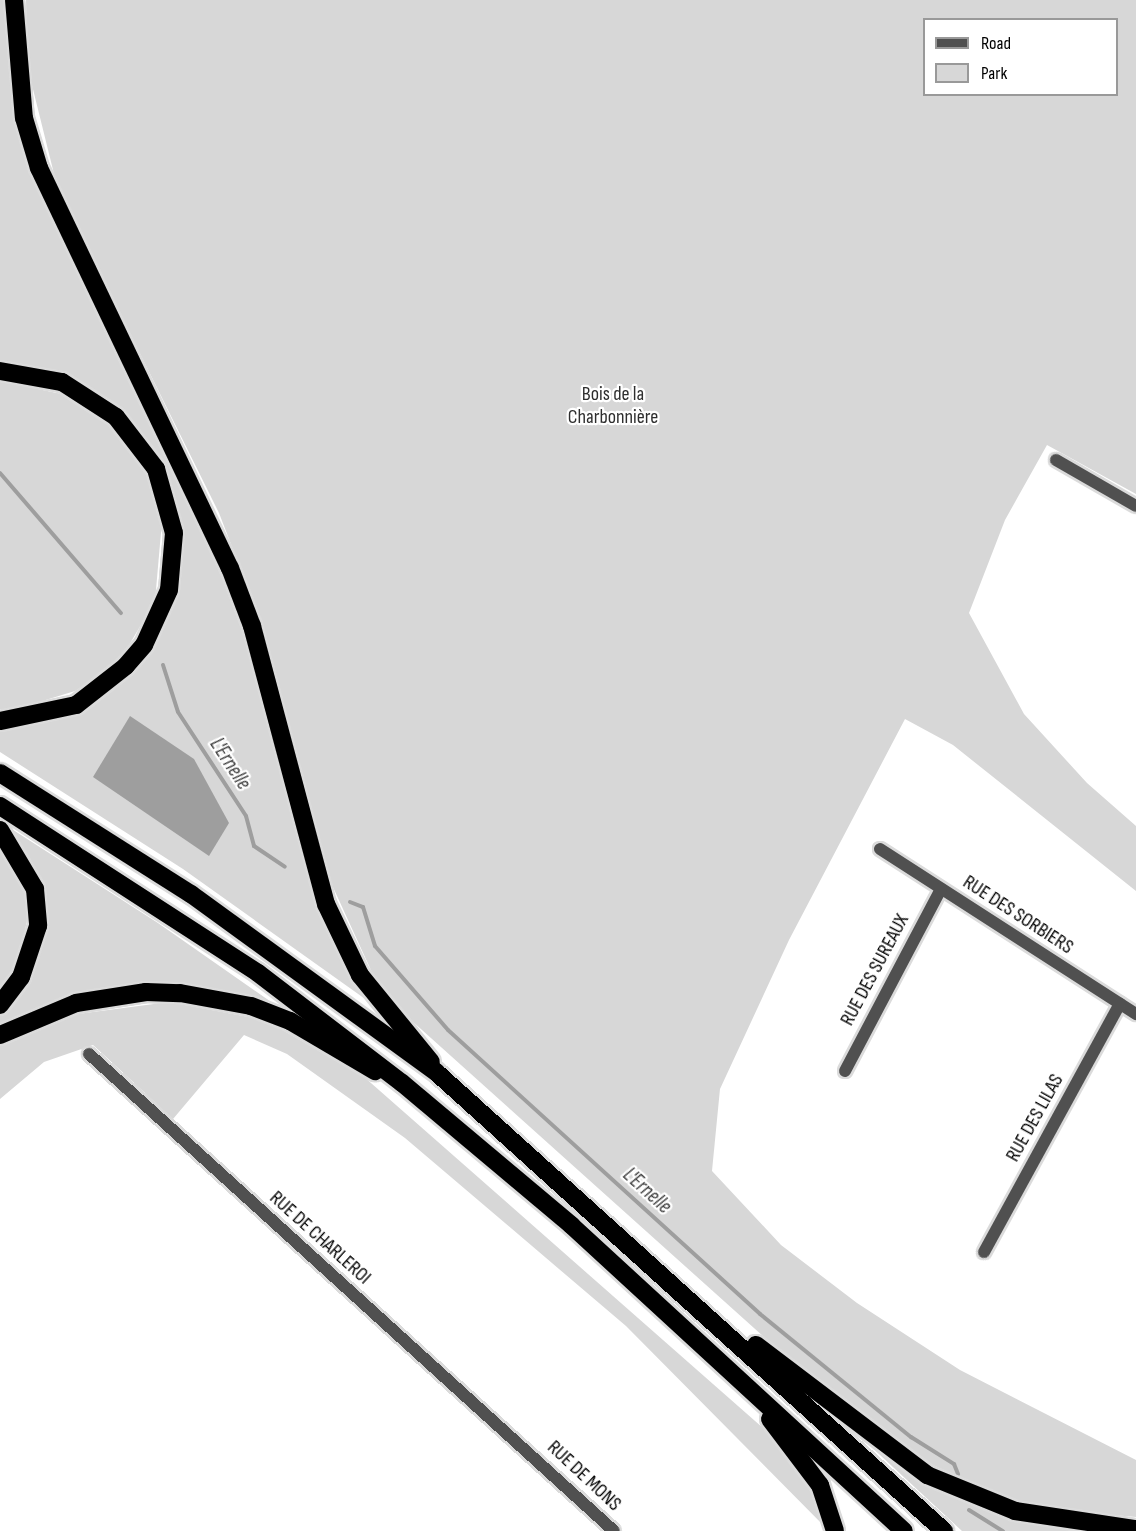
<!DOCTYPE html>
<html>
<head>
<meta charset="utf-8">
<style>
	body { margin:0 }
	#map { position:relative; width:1136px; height:1531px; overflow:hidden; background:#fff; font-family:"Sofia Sans Condensed",sans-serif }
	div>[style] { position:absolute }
	.green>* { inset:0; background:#d7d7d7 }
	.water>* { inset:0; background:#9e9e9e }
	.stream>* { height:4px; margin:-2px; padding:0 2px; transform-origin:2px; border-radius:2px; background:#9e9e9e }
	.roads { filter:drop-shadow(2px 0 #dbdbdb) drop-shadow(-2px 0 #dbdbdb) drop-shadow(0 2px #dbdbdb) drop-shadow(0 -2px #dbdbdb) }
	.street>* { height:12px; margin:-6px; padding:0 6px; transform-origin:6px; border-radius:6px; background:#505050 }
	.highway>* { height:18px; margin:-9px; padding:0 9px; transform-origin:9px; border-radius:9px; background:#000 }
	span { translate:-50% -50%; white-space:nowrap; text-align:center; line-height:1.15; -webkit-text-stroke:4.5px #fff; paint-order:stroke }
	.park-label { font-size:20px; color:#2e2e2e }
	.street-label { font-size:20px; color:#000 }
	.water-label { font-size:21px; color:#3f3f3f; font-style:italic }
	.legend { position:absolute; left:923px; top:18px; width:195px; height:78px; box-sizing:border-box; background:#fff; border:2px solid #999; margin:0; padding:8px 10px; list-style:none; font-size:18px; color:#000 }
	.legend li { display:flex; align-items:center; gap:12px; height:30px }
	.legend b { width:30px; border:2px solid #999 }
</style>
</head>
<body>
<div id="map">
	<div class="green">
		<div style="clip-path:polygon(0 0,9px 0,37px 179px,223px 565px,257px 667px,321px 914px,368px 1001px,183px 869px,0 752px,0 726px,102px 694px,175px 593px,181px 560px,176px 505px,167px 474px,129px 418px,78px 381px,0 364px)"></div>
		<div style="clip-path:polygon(evenodd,26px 0,1136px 0,1136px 494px,1047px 445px,1005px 520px,969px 613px,1024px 714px,1087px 783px,1136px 826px,1136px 891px,953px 745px,905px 719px,789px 940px,720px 1089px,712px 1171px,781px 1245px,857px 1303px,960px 1370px,1136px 1460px,1136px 1517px,1057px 1510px,1004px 1497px,917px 1458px,813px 1381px,412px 1021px,375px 979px,332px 885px,262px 625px,219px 513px,57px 186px,27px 65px,26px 0,924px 20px,1116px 20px,1116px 94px,924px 94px,924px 20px)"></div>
		<div style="clip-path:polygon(0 381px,71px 396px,119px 432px,152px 484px,162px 521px,155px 601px,125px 652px,105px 673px,75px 691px,13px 710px,0 709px)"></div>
		<div style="clip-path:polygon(7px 826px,158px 923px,284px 1011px,231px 993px,147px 985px,69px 998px,0 1027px,0 1013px,26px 985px,39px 959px,44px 933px,36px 875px)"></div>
		<div style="clip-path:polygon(0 845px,24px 887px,28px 916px,17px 968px,0 991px)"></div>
		<div style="clip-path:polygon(169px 1002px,265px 1020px,363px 1076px,763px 1428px,796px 1462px,821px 1504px,829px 1531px,626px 1326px,405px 1138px,287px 1054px,244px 1035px,173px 1119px,93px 1045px,44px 1062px,0 1099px,0 1046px,70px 1015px)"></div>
		<div style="clip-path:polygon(866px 1442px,928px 1482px,1018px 1519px,1084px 1531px,962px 1531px)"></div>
	</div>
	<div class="water">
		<div style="clip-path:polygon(130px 716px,194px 759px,229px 823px,209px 856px,93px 777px)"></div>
	</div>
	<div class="stream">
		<div style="left:0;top:473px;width:185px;rotate:49.2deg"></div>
		<div style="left:163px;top:665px;width:49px;rotate:72.3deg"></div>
		<div style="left:178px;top:712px;width:124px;rotate:56.8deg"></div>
		<div style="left:246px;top:816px;width:31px;rotate:75deg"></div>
		<div style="left:254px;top:846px;width:37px;rotate:34deg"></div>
		<div style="left:350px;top:902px;width:14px;rotate:21deg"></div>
		<div style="left:363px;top:907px;width:41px;rotate:72.9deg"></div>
		<div style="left:375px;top:946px;width:111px;rotate:49deg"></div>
		<div style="left:448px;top:1030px;width:422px;rotate:42.3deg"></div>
		<div style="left:760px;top:1314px;width:195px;rotate:39.2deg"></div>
		<div style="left:911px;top:1437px;width:51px;rotate:32.1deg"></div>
		<div style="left:954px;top:1464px;width:11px;rotate:68deg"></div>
		<div style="left:969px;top:1510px;width:40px;rotate:32deg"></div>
	</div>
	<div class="roads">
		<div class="street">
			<div style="left:1056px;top:460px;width:92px;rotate:29.9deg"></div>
			<div style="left:880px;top:849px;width:305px;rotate:32.8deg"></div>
			<div style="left:89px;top:1054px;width:709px;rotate:42.26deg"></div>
			<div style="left:845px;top:1071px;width:206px;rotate:-62.2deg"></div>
			<div style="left:984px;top:1252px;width:283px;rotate:-61.3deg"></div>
		</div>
		<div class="highway">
			<div style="left:14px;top:0;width:118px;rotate:85.2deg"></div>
			<div style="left:24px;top:118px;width:52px;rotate:73.3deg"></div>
			<div style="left:39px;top:168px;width:443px;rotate:64.5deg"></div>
			<div style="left:230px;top:568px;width:62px;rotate:69.2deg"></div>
			<div style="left:252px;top:626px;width:288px;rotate:75.1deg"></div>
			<div style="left:326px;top:904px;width:79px;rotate:64.4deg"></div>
			<div style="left:360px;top:975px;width:112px;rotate:50.8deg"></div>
			<div style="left:0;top:371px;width:63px;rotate:10.1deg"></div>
			<div style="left:62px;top:382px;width:64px;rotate:32.9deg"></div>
			<div style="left:116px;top:417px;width:66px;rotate:52.4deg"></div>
			<div style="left:156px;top:469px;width:66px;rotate:74.3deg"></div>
			<div style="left:174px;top:533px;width:57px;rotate:95deg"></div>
			<div style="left:169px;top:590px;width:60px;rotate:114.4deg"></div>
			<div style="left:144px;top:645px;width:28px;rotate:131deg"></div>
			<div style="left:126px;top:666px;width:63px;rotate:142deg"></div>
			<div style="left:76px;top:705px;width:78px;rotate:168.1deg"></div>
			<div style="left:0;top:773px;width:226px;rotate:32.4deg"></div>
			<div style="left:191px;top:894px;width:303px;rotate:36deg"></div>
			<div style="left:436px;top:1072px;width:685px;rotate:42.1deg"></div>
			<div style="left:0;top:806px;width:307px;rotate:32.9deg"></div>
			<div style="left:258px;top:973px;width:181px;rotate:37.4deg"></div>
			<div style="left:402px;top:1083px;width:221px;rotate:40deg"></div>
			<div style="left:571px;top:1225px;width:452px;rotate:42.6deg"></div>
			<div style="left:0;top:830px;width:69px;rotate:59.3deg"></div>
			<div style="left:35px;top:889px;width:37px;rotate:85deg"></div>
			<div style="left:38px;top:926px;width:54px;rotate:108.4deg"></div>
			<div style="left:21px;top:977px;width:35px;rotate:127deg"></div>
			<div style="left:0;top:1035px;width:82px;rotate:-22.8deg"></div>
			<div style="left:76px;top:1003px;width:71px;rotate:-8.9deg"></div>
			<div style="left:146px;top:992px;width:34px;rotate:2deg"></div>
			<div style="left:180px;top:993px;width:72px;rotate:10.4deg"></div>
			<div style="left:251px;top:1006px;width:42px;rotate:21deg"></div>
			<div style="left:290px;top:1021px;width:99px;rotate:30.5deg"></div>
			<div style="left:756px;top:1345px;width:215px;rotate:37.2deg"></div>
			<div style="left:927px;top:1475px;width:95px;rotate:22.2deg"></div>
			<div style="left:1015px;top:1511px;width:122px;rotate:8.5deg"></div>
			<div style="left:770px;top:1419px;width:83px;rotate:52.9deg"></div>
			<div style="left:820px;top:1485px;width:48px;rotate:71.9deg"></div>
		</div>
	</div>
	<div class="park-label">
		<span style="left:613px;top:406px">Bois de la<br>Charbonnière</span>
	</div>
	<div class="street-label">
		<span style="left:1018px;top:915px;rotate:33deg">RUE DES SORBIERS</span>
		<span style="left:875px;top:970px;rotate:-62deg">RUE DES SUREAUX</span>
		<span style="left:1035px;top:1118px;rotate:-61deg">RUE DES LILAS</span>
		<span style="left:320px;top:1238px;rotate:42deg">RUE DE CHARLEROI</span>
		<span style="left:584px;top:1476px;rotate:43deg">RUE DE MONS</span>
	</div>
	<div class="water-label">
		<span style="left:230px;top:764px;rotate:57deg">L'Ernelle</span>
		<span style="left:647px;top:1191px;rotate:42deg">L'Ernelle</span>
	</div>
	<ul class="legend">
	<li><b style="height:8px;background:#505050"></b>Road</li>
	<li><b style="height:16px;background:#d7d7d7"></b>Park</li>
	</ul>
</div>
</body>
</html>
